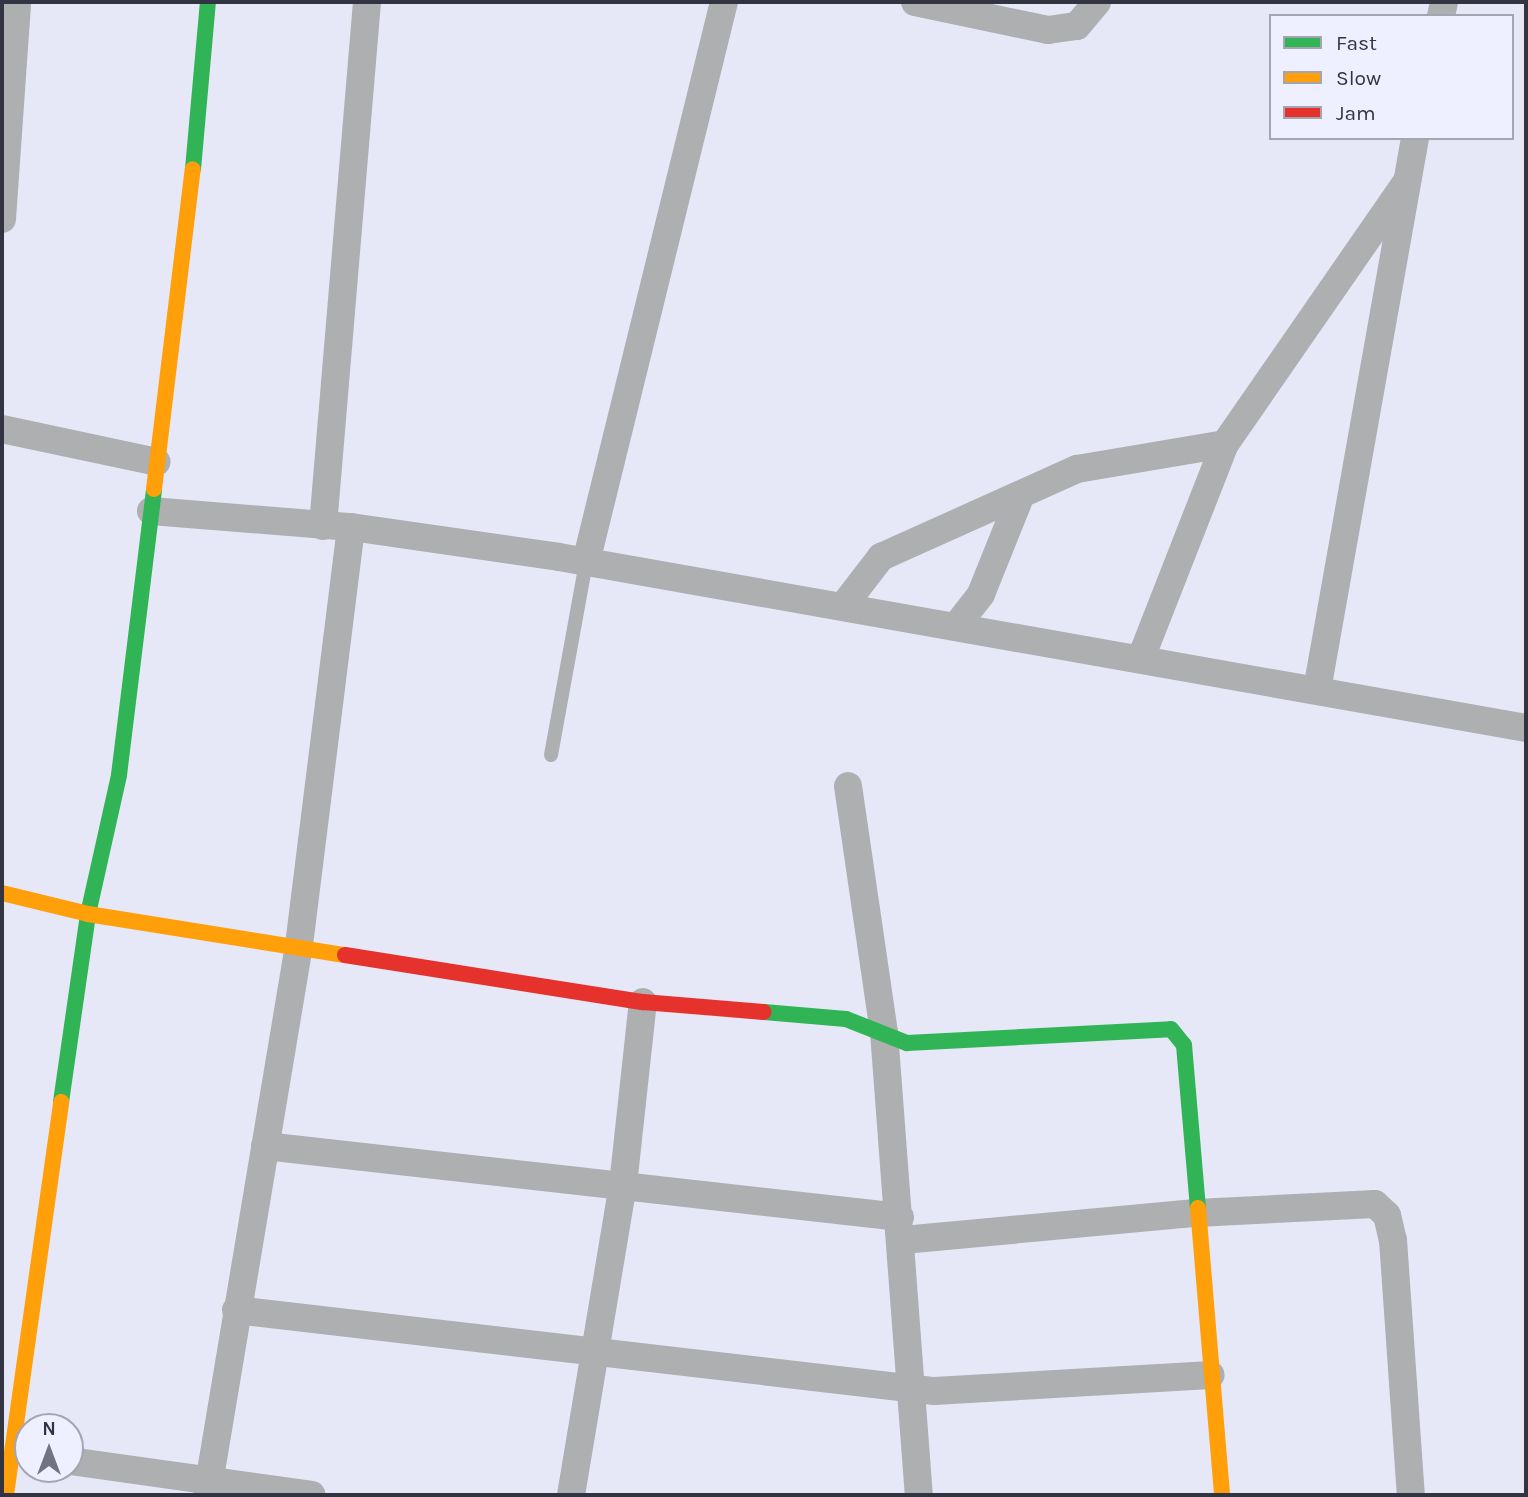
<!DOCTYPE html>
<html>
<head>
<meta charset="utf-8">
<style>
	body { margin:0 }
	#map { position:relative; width:1528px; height:1497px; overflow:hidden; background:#e6e8f8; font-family:Karla,sans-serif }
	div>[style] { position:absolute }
	.lane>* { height:14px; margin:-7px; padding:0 7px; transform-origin:7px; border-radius:7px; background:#adafb1 }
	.street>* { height:28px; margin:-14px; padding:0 14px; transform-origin:14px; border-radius:14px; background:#adafb1 }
	.fast>* { height:16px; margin:-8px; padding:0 8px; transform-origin:8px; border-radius:8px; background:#30b455 }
	.slow>* { height:16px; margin:-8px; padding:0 8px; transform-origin:8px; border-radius:8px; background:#ff9f0a }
	.jam>* { height:16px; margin:-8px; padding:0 8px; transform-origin:8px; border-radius:8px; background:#e5322d }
	span { translate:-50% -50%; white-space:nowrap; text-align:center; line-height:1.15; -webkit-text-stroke:5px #eff0ff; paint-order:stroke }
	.frame { position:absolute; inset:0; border:4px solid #333442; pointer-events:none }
	.legend { position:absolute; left:1269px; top:14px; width:245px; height:126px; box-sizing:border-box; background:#eff0ff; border:2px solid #a4a5b3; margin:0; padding:9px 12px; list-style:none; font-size:21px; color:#333442 }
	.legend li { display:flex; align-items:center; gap:14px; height:35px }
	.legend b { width:35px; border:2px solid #a4a5b3 }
	.north { position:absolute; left:14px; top:1413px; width:70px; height:70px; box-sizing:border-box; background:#eff0ff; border:2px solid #a4a5b3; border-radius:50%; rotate:0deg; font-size:19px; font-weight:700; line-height:28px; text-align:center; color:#333442 }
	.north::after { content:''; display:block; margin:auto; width:24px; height:32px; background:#727382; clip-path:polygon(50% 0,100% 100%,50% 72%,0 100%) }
</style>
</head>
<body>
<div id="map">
	<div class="lane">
		<div style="left:551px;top:755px;width:196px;rotate:-79.7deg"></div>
	</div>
	<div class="street">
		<div style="left:915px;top:2px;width:136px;rotate:11.9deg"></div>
		<div style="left:1048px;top:30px;width:29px;rotate:-8deg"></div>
		<div style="left:1077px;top:26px;width:31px;rotate:-50deg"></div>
		<div style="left:1441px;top:16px;width:14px;rotate:-78deg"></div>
		<div style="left:2px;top:219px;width:218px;rotate:-86deg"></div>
		<div style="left:2px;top:429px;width:158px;rotate:12deg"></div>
		<div style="left:151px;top:511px;width:201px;rotate:4.6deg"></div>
		<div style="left:351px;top:527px;width:210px;rotate:8.2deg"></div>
		<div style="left:559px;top:557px;width:982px;rotate:10.03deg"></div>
		<div style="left:323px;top:526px;width:526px;rotate:-85.2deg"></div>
		<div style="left:586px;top:562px;width:577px;rotate:-76.16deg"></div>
		<div style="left:844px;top:605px;width:61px;rotate:-52.4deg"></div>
		<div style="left:881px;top:557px;width:215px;rotate:-24.2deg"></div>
		<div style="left:1077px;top:469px;width:150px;rotate:-9.6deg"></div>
		<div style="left:1225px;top:444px;width:320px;rotate:-55.3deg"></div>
		<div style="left:957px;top:625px;width:39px;rotate:-52deg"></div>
		<div style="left:981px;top:594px;width:105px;rotate:-68.1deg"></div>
		<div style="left:1141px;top:658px;width:230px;rotate:-68.6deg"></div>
		<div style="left:1317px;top:690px;width:561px;rotate:-79.93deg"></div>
		<div style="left:848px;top:786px;width:249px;rotate:81.7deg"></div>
		<div style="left:884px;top:1032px;width:464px;rotate:85.7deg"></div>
		<div style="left:265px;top:1146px;width:639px;rotate:6.38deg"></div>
		<div style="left:903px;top:1240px;width:294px;rotate:-5.3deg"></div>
		<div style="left:1196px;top:1213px;width:179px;rotate:-2.9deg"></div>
		<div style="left:1375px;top:1204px;width:16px;rotate:43deg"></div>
		<div style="left:1387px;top:1215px;width:26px;rotate:77deg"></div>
		<div style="left:1393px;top:1240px;width:256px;rotate:86deg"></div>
		<div style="left:236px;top:1310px;width:703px;rotate:6.62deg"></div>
		<div style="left:934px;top:1391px;width:277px;rotate:-3.3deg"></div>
		<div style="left:70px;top:1461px;width:244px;rotate:8deg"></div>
		<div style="left:207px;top:1495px;width:558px;rotate:-80.5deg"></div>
		<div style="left:299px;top:945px;width:421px;rotate:-82.9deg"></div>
		<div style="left:571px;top:1495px;width:314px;rotate:-80.5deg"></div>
		<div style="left:623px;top:1185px;width:184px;rotate:-83.8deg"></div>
	</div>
	<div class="fast">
		<div style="left:193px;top:169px;width:168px;rotate:-84.9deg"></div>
		<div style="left:764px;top:1012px;width:82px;rotate:4.9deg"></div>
		<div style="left:846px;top:1019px;width:66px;rotate:21.5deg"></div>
		<div style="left:907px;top:1043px;width:264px;rotate:-3deg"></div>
		<div style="left:1171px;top:1029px;width:21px;rotate:51deg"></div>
		<div style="left:1184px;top:1045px;width:164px;rotate:85.1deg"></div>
		<div style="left:61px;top:1102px;width:190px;rotate:-81.8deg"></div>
		<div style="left:88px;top:914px;width:142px;rotate:-77.4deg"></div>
		<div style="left:119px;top:775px;width:288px;rotate:-83deg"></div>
	</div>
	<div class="slow">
		<div style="left:154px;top:489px;width:322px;rotate:-83.1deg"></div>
		<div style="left:2px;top:893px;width:89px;rotate:13.7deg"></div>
		<div style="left:88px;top:914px;width:260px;rotate:9.1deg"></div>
		<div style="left:1198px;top:1208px;width:288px;rotate:85.2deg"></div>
		<div style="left:6px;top:1495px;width:397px;rotate:-82deg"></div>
	</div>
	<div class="jam">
		<div style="left:345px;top:955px;width:302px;rotate:9deg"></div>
		<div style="left:643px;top:1002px;width:121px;rotate:4.7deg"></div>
	</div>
	<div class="frame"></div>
	<ul class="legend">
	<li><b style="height:9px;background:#30b455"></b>Fast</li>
	<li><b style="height:9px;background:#ff9f0a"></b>Slow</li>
	<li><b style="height:9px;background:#e5322d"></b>Jam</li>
	</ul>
	<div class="north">N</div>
</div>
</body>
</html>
